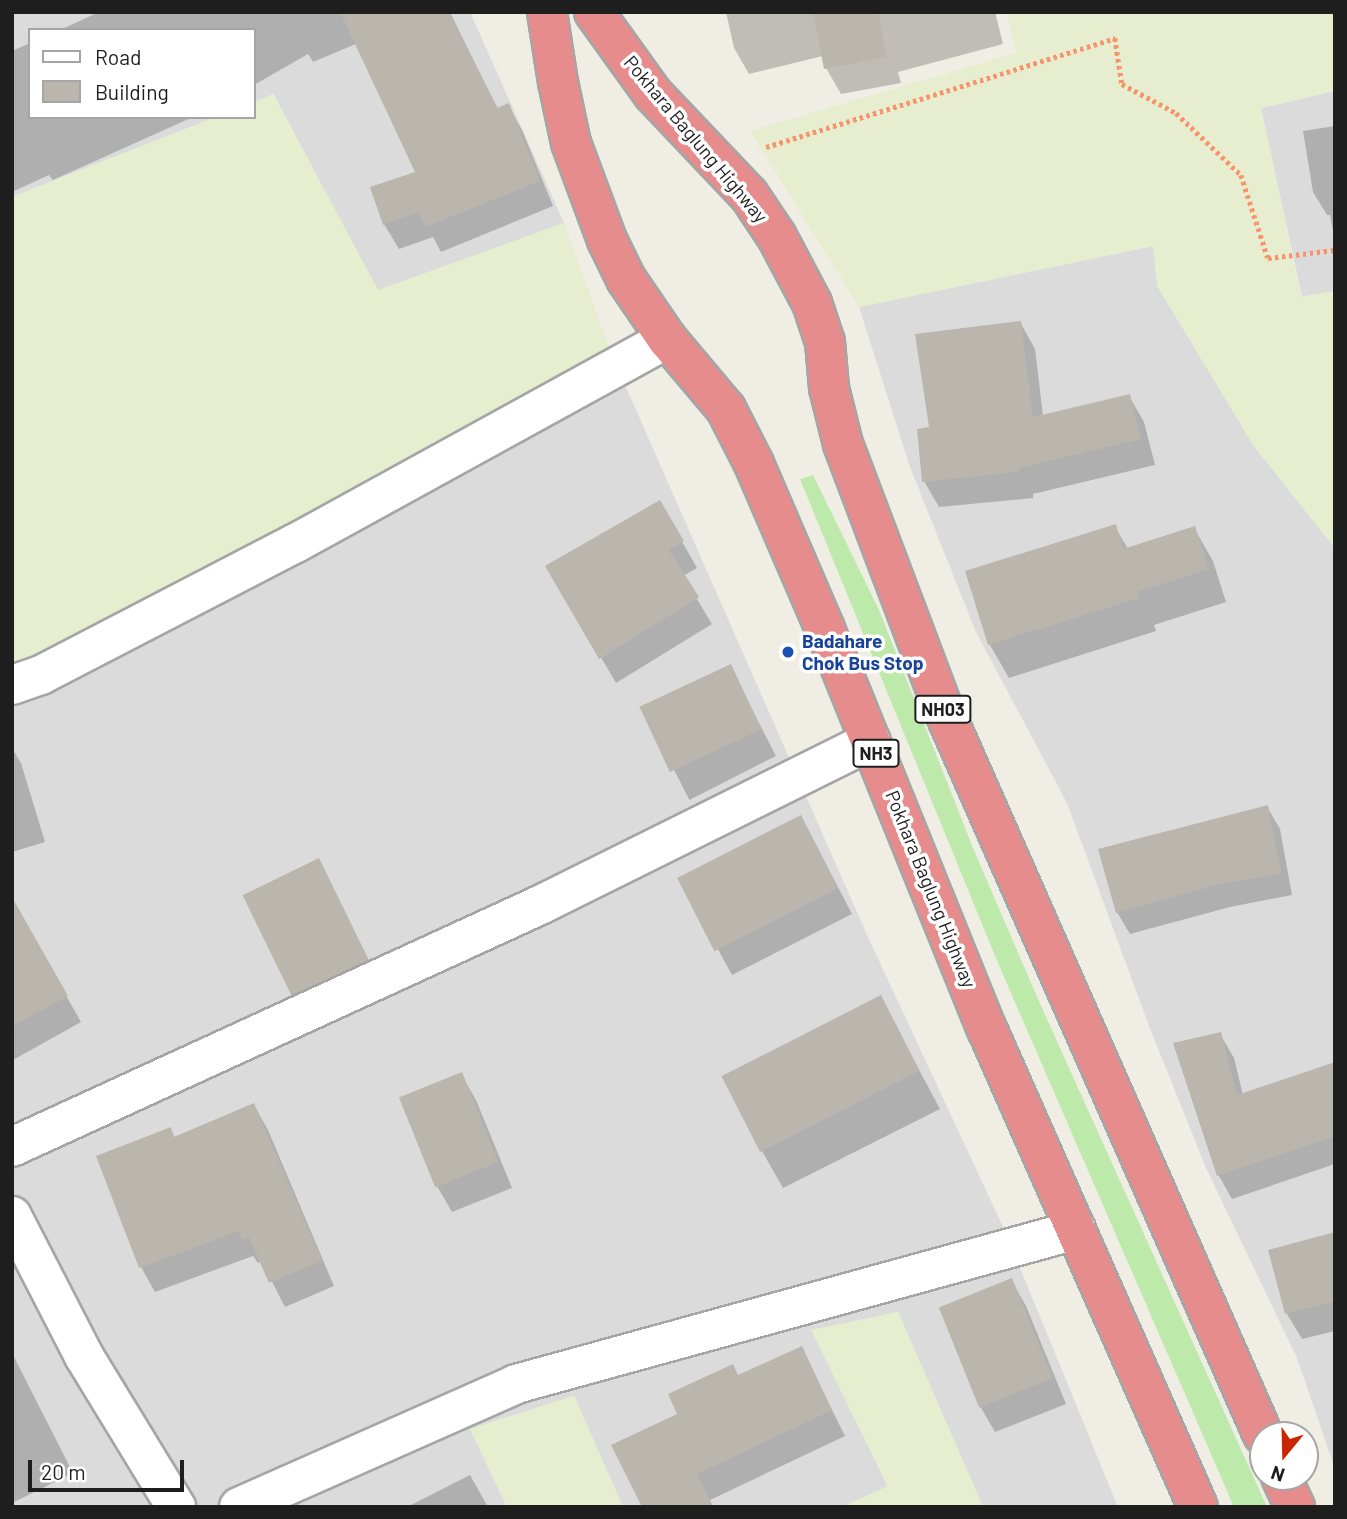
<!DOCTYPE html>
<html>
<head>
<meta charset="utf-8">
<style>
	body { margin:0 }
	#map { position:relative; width:1347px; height:1519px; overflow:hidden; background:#efede4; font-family:Barlow,sans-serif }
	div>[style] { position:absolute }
	.residential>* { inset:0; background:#dcdbdb }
	.farmland>* { inset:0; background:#e6eecf }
	.grass>* { inset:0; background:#bde9aa }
	.shadow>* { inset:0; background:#0003; transform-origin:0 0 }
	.building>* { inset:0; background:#bbb6ad; transform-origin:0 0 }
	.path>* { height:4.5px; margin-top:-2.25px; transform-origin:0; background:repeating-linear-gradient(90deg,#f9936b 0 3.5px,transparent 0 7px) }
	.roads { filter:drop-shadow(2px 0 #a5a5a5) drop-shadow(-2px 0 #a5a5a5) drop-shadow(0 2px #a5a5a5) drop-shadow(0 -2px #a5a5a5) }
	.minor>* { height:38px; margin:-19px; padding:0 19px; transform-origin:19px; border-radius:19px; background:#fff }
	.highway>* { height:38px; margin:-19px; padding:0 19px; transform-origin:19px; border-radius:19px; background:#e68c8c }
	.dots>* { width:19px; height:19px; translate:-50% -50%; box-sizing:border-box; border:4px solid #fff; border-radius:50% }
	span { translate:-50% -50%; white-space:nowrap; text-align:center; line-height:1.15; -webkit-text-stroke:7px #fff; paint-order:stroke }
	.shield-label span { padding:2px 5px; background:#fff; border:2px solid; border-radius:5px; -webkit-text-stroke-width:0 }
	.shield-label { font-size:18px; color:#1e1e1e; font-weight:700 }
	.street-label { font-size:19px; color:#1e1e1e }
	.transit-label { font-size:19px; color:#164399; font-weight:700 }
	.left { translate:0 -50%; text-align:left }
	.frame { position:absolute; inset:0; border:14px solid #1e1e1e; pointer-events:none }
	.legend { position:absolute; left:28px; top:28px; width:228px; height:91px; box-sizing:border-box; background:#fff; border:2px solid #a5a5a5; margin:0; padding:9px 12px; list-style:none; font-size:21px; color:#1e1e1e }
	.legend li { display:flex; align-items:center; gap:14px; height:35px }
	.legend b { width:35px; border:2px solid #a5a5a5 }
	.north { position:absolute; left:1249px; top:1421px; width:70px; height:70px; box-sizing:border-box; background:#fff; border:2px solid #a5a5a5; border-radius:50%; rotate:199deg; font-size:19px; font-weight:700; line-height:28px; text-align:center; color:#1e1e1e }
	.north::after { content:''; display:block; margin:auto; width:24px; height:32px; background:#cb2601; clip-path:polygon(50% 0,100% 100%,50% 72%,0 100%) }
	.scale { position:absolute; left:28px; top:1460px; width:156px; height:32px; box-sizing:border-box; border:4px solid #1e1e1e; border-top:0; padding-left:9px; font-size:21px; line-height:24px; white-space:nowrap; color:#1e1e1e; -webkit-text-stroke:5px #fff; paint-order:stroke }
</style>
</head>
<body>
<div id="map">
	<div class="residential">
		<div style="clip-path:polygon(12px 12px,470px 12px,564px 223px,378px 291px,274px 95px,254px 102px,254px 30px,30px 30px,30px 117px,216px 117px,12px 197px)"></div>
		<div style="clip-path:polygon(1335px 91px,1335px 291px,1302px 297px,1261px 108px)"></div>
		<div style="clip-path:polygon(1153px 246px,1253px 445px,1335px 548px,1335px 1469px,1297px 1358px,1206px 1168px,1149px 1026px,1067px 803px,976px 632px,910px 467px,859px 307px)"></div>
		<div style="clip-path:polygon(611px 353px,867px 935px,1005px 1231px,1118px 1507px,983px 1507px,898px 1312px,812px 1331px,888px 1487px,842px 1507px,623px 1507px,574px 1396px,470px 1429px,507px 1507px,12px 1507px,12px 670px,24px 667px)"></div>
	</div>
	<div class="farmland">
		<div style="clip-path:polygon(1007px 12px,1335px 12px,1335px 91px,1261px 108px,1301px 297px,1335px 291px,1335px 548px,1253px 445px,1157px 286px,1153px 246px,859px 307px,750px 131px,1016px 53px)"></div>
		<div style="clip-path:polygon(273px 94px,378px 290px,564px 223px,611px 353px,24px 667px,12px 670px,12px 197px,216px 117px,254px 117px,254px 102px)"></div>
		<div style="clip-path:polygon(898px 1312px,983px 1507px,842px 1507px,888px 1486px,811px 1330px)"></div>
		<div style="clip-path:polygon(574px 1396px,623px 1507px,507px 1507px,470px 1429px)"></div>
	</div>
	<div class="grass">
		<div style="clip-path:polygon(813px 475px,879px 610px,973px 848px,1037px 997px,1267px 1507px,1234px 1507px,998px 963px,800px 479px)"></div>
	</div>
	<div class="shadow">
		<div style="clip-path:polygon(99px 12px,381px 12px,377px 35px,313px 62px,308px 54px,254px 85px,254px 30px,60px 30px)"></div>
		<div style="clip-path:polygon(449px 12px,498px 109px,508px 105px,522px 130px,553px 206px,441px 252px,433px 237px,399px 249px,384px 224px,418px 173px)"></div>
		<div style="clip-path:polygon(726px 12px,995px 12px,1003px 44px,898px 72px,901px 83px,841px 94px,826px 68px,823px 56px,749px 74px,734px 48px)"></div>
		<div style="clip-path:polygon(30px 43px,30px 117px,193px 117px,53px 180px,49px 175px,12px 192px,12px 51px)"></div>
		<div style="clip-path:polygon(1335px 126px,1335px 242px,1330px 215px,1327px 215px,1313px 192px,1303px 131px)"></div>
		<div style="clip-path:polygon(1020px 322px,1035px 349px,1043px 416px,1129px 396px,1144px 422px,1155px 465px,1033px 494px,1033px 498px,939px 507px,924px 481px)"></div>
		<div style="clip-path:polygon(660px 503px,697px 568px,683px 576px,712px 624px,616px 683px,548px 567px)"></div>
		<div style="clip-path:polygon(1115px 527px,1128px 549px,1194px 528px,1213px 561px,1226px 602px,1154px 625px,1156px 631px,1009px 678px,990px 645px,967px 572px)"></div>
		<div style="left:730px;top:666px;width:101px;height:97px;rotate:63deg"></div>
		<div style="clip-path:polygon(12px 748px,21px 763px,45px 842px,12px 852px)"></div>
		<div style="clip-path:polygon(1267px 807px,1280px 829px,1292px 895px,1230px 907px,1130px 934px,1117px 912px)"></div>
		<div style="clip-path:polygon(815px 843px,852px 914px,732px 975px,680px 880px)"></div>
		<div style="clip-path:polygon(319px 860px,381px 986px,306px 1021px,291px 995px)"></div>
		<div style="clip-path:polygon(12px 900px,81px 1022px,13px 1060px,12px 1059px)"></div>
		<div style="clip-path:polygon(880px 997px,940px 1109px,783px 1188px,762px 1151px)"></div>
		<div style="clip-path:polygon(1220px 1034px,1234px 1058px,1243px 1095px,1335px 1073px,1335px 1164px,1232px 1199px,1219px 1176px,1175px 1044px)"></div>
		<div style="clip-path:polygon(461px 1074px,476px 1100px,512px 1188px,452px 1212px,437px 1186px,401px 1098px)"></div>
		<div style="clip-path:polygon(254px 1105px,268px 1130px,334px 1286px,285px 1307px,262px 1262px,258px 1263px,253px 1256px,155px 1292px,141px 1267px,98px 1157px,170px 1129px,175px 1138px)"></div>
		<div style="clip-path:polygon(1335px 1233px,1335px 1331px,1302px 1339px,1287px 1314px,1270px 1251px)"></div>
		<div style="clip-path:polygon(1011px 1280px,1026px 1306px,1066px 1404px,995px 1432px,980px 1406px,942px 1308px)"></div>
		<div style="clip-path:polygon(801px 1348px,845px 1436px,710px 1500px,713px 1507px,644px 1507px,679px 1414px,739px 1376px)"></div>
		<div style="clip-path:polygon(12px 1353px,73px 1473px,12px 1503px)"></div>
		<div style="clip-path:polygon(470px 1475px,488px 1507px,407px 1507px)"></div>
	</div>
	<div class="building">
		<div style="clip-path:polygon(340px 12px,450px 12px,497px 108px,509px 103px,540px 181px,425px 227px,419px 212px,383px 225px,370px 187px,415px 172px)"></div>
		<div style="clip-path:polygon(813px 12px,878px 12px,887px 57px,824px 69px)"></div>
		<div style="clip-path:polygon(1021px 321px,1033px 417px,1130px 394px,1141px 439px,1019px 468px,1019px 472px,922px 482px,917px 429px,929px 427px,915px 334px)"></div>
		<div style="clip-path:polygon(660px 500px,684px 541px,669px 550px,699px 597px,599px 659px,545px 566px)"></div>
		<div style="clip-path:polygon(1116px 524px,1123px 549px,1195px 526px,1209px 569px,1137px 592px,1139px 598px,988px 645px,965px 571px)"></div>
		<div style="left:731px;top:664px;width:72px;height:101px;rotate:65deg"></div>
		<div style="clip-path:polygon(1268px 805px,1281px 873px,1217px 885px,1116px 913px,1098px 849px)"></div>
		<div style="left:801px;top:815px;width:82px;height:139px;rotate:63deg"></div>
		<div style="left:319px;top:858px;width:113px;height:85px;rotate:64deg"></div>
		<div style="clip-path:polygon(12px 897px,68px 996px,12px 1026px)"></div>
		<div style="left:881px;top:995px;width:85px;height:179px;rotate:63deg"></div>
		<div style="clip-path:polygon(1221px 1032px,1237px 1095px,1335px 1062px,1335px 1136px,1217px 1176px,1173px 1043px)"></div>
		<div style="left:462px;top:1072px;width:97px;height:68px;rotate:68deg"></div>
		<div style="clip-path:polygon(254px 1103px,322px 1261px,269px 1283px,249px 1237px,242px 1240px,239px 1231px,139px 1268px,96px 1156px,171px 1127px,174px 1137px)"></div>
		<div style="clip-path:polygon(1335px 1232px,1335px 1301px,1285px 1314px,1268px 1250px)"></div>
		<div style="left:1012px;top:1278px;width:108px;height:79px;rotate:68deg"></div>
		<div style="clip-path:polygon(802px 1346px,832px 1410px,697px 1474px,713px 1507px,642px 1507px,611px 1445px,677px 1414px,668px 1394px,733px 1364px,738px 1375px)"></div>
	</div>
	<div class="path">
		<div style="left:766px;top:147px;width:366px;rotate:-17.3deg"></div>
		<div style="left:1115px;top:38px;width:47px;rotate:81.3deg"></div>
		<div style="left:1122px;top:84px;width:61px;rotate:28.2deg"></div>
		<div style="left:1176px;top:113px;width:90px;rotate:43.6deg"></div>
		<div style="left:1241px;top:175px;width:87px;rotate:72deg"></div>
		<div style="left:1268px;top:258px;width:67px;rotate:-6.8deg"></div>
	</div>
	<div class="roads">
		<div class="minor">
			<div style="left:12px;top:685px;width:31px;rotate:-19deg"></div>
			<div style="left:41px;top:675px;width:287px;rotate:-27.4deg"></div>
			<div style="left:296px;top:543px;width:423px;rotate:-28.8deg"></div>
			<div style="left:12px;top:1147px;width:581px;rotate:-24.62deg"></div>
			<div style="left:540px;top:905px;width:369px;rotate:-26.4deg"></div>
			<div style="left:12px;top:1216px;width:157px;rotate:62.8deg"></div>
			<div style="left:84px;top:1356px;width:177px;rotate:58.6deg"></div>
			<div style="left:239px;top:1507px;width:303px;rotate:-23.9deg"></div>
			<div style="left:516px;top:1384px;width:581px;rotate:-15.38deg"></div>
		</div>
		<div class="highway">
			<div style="left:547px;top:12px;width:71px;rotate:81.1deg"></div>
			<div style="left:558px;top:82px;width:62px;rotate:78deg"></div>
			<div style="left:571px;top:143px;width:103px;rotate:69.6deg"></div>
			<div style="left:607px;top:240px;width:43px;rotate:64deg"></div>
			<div style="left:626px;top:279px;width:73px;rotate:55.7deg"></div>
			<div style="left:667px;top:339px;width:92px;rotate:49.9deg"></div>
			<div style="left:726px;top:409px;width:62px;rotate:63deg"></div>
			<div style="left:754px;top:464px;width:180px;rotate:66.7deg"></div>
			<div style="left:825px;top:629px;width:432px;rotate:68deg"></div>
			<div style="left:987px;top:1029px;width:522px;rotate:66.18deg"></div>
			<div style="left:594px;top:12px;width:101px;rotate:54.3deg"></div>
			<div style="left:653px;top:94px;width:139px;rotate:46.5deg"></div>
			<div style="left:749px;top:195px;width:50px;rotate:56.3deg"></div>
			<div style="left:777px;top:237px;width:75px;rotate:62.1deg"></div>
			<div style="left:812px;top:303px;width:41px;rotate:71.6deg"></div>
			<div style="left:825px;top:342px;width:46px;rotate:85deg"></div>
			<div style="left:829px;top:388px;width:58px;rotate:76deg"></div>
			<div style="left:843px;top:444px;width:285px;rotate:69.3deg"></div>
			<div style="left:944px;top:711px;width:791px;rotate:66.22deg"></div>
			<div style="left:1281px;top:1477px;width:33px;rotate:65deg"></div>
		</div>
	</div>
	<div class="dots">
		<div style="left:788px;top:652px;background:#1a4fb4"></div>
	</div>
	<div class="shield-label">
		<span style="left:943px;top:709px">NH03</span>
		<span style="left:876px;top:753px">NH3</span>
	</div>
	<div class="street-label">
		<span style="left:696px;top:139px;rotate:50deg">Pokhara Baglung Highway</span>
		<span style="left:931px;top:889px;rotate:68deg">Pokhara Baglung Highway</span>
	</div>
	<div class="transit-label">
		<span class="left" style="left:802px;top:652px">Badahare<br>Chok Bus Stop</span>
	</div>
	<div class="frame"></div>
	<ul class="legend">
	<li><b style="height:9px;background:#fff"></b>Road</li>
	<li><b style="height:19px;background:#bbb6ad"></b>Building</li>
	</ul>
	<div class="north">N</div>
	<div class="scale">20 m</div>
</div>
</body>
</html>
